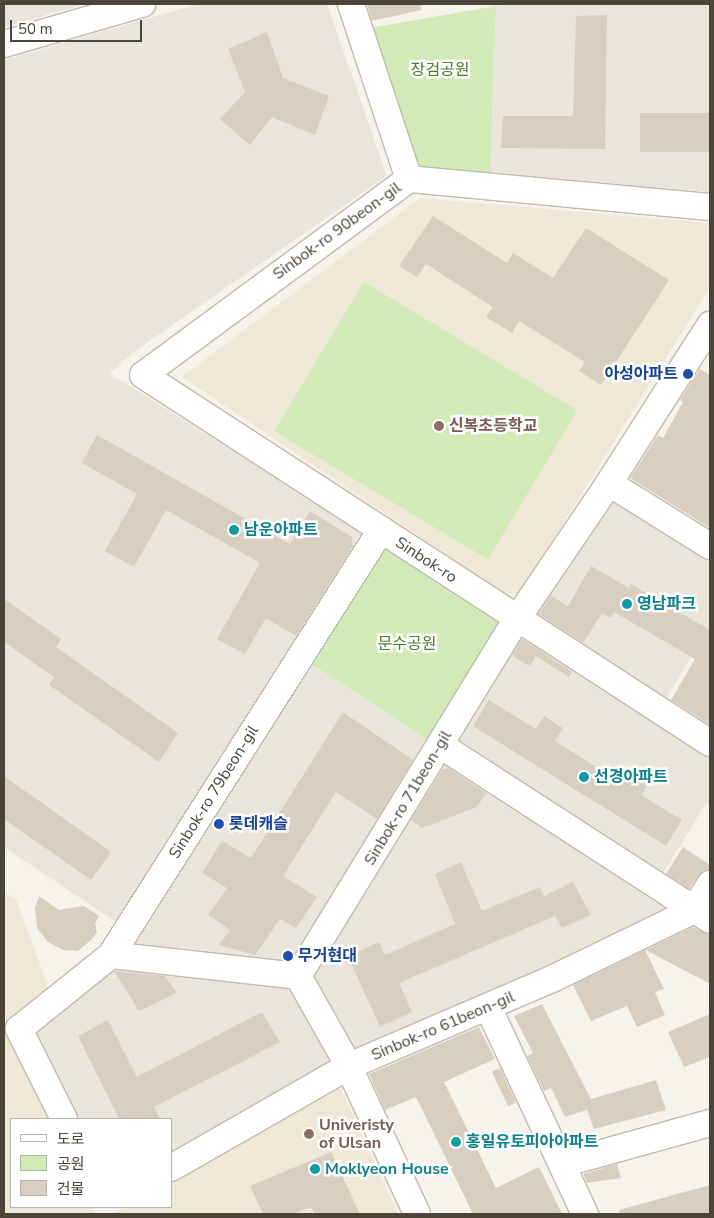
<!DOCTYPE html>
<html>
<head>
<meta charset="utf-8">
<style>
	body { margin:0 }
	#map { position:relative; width:714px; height:1218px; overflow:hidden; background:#f6f3ec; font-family:"Nunito Sans","Noto Sans KR",sans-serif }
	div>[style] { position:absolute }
	.residential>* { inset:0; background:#eae5da }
	.education>* { inset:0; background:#efe8d6 }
	.green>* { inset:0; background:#d2eab5; transform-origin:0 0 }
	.building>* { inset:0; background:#d8cfc1; transform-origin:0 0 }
	.roads { filter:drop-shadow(1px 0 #c2bbae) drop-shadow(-1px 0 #c2bbae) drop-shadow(0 1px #c2bbae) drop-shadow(0 -1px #c2bbae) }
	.minor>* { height:26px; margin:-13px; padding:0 13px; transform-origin:13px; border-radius:13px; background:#fff }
	.dots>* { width:14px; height:14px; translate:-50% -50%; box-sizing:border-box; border:2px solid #fff; border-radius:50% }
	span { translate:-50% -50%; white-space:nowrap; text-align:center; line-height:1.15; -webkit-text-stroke:5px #fff; paint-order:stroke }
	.park-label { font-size:16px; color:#4a7f2a }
	.street-label { font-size:16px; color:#4b4439 }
	.transit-label { font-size:16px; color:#164399; font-weight:700 }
	.right { translate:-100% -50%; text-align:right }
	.left { translate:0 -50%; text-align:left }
	.education-label { font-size:16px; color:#785e54; font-weight:700 }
	.culture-label { font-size:16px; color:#0d838f; font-weight:700 }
	.frame { position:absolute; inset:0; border:5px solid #4b4439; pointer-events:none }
	.legend { position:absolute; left:10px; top:1118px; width:162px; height:90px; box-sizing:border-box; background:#fff; border:1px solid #b7b4b0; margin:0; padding:6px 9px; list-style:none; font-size:15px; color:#4b4439 }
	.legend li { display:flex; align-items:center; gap:10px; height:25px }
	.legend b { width:25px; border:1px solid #b7b4b0 }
	.scale { position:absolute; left:10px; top:20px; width:132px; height:22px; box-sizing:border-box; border:2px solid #4b4439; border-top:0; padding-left:6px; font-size:15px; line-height:18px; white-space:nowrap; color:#4b4439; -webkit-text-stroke:4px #fff; paint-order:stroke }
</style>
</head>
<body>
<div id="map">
	<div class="residential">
		<div style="clip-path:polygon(4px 4px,85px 4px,4px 27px)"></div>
		<div style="clip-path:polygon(198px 4px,327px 4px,387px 176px,132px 353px,110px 374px,368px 535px,119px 924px,4px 847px,4px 60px)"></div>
		<div style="clip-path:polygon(506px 4px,710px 4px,710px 192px,490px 175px,496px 6px)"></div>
		<div style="clip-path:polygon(611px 499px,710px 554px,710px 625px,665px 700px,532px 615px)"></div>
		<div style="clip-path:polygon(524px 628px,710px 749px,710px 805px,706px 803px,659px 880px,453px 743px)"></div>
		<div style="clip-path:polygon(305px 660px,686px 909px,171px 1162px,171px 1119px,72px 1119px,30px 1033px,120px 959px)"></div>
	</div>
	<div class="education">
		<div style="clip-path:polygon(420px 198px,710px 223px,710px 287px,520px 593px,505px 594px,182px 377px)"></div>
		<div style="clip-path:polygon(4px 893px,16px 899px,49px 989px,4px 1025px)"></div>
		<div style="clip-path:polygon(4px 1027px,49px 1119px,11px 1119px,11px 1207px,92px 1207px,96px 1214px,4px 1214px)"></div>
		<div style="clip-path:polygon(341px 1088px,398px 1214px,112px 1214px,125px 1207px,171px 1207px,171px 1181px)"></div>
	</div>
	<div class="green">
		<div style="clip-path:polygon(496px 6px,490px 175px,417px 169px,370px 28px)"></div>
		<div style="left:364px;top:282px;width:249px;height:174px;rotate:31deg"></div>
		<div style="left:383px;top:545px;width:144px;height:139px;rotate:33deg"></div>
	</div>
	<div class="building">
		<div style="clip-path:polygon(367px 4px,421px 4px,421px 10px,372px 21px)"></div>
		<div style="clip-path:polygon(607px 15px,605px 149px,501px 148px,503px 116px,573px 116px,576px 16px)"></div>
		<div style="clip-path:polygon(267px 32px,283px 78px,329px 96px,315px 135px,272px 117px,250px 145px,220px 119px,245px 92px,228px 49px)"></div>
		<div style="left:710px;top:113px;width:39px;height:70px;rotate:90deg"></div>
		<div style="clip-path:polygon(433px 216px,507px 263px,513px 253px,553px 278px,586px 228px,669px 280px,601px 385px,579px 371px,585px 362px,519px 321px,512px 333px,486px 317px,493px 307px,426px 264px,417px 277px,399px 266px)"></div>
		<div style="clip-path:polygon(700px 369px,710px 375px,710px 528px,630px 478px,658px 435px,663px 438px,683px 402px,680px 400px)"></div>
		<div style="clip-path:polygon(97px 435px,290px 544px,310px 511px,352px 537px,353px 546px,296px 636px,266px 618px,245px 654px,217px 639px,260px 563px,166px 510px,134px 567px,105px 551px,137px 494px,82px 463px)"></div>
		<div style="clip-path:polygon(591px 566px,629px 588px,631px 584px,710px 630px,710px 725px,671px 700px,695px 659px,614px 612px,611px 618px,602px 613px,583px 643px,539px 614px,551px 596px,568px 606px)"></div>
		<div style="clip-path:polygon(4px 599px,61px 639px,56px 647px,178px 733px,159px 762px,49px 685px,54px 677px,4px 642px)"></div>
		<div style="clip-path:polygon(522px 639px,572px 672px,569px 677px,536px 656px,530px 666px,512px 656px)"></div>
		<div style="clip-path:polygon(489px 700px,536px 729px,544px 716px,563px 728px,555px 741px,622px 783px,630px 771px,649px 783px,641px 795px,682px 820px,666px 846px,473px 726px)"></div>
		<div style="clip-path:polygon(343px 712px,413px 760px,377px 819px,336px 792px,283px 876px,317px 897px,296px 928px,280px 919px,255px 955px,219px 945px,230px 930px,208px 915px,227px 888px,202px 873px,222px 841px,251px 858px)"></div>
		<div style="clip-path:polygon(448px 768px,486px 793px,477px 807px,422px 828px,411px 820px,442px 770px)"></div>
		<div style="clip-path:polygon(4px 776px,111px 852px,91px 880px,4px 819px)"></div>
		<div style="clip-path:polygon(683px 847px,710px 865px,710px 869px,698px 876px,689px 889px,666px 874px)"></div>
		<div style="clip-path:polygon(461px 862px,482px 911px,540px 887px,544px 896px,573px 882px,591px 915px,562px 928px,555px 916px,399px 983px,412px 1012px,380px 1027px,348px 956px,379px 942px,385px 955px,455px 924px,435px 874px)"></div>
		<div style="clip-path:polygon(39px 896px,59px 910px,84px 906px,99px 916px,95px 924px,97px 932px,91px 940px,78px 951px,63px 950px,48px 942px,37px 928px,35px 908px)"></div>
		<div style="clip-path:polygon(693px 927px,710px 935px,710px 984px,646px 950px)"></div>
		<div style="clip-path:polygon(645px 950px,664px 989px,655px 992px,665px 1015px,637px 1027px,627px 1006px,591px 1021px,573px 985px)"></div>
		<div style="clip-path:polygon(114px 971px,165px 976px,177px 993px,139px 1011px)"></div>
		<div style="clip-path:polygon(542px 1004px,591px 1099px,656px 1080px,666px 1110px,594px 1129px,587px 1110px,565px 1117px,551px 1088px,544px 1091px,527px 1056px,533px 1053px,514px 1016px)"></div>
		<div style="clip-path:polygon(262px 1012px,280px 1042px,154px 1107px,160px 1119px,119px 1119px,78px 1036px,108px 1020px,137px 1077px)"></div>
		<div style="clip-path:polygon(710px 1014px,710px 1057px,684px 1067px,668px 1032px)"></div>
		<div style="clip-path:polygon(479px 1027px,495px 1059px,444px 1082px,496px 1188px,539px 1167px,562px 1214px,473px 1214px,416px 1097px,385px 1110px,369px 1074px)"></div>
		<div style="left:500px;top:1068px;width:38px;height:9px;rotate:65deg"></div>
		<div style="clip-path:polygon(331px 1152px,360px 1214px,315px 1214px,311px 1207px,293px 1214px,263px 1214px,250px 1186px)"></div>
		<div style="clip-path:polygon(617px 1164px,621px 1178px,587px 1183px,583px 1174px)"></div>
		<div style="clip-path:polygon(710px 1185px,710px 1214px,620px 1214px,619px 1210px)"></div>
	</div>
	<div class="roads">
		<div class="minor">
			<div style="left:351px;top:4px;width:184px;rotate:71.7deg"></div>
			<div style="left:4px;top:44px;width:144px;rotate:-16.2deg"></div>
			<div style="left:710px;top:207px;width:302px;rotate:-174.7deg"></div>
			<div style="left:409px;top:179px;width:330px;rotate:143.6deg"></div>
			<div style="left:143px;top:375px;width:676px;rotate:32.98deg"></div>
			<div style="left:609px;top:483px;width:119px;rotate:32deg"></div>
			<div style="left:440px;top:745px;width:322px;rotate:32.9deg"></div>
			<div style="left:111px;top:955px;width:188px;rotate:6.4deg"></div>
			<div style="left:298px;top:976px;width:100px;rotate:60.6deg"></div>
			<div style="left:347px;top:1063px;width:166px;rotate:65.1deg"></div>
			<div style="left:298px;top:976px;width:419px;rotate:-58.5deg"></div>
			<div style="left:517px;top:619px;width:164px;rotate:-55.9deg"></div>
			<div style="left:609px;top:483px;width:188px;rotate:-57.4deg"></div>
			<div style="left:488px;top:1007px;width:229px;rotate:64.9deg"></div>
			<div style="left:64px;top:1119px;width:101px;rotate:-116.6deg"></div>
			<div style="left:19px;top:1029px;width:118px;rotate:-38.8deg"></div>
			<div style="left:111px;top:955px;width:504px;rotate:-57.57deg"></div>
			<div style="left:562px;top:1164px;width:154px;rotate:-15.5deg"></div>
			<div style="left:171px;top:1168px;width:205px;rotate:-29.8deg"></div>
			<div style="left:349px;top:1066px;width:221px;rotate:-23.2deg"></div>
			<div style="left:552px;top:979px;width:158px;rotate:-25.9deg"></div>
			<div style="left:694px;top:910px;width:31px;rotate:-58deg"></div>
		</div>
	</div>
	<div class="dots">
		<div style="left:688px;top:374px;background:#1a4fb4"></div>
		<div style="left:439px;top:426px;background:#8d6e63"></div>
		<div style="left:234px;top:530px;background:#0f9aa8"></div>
		<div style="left:627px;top:604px;background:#0f9aa8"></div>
		<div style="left:584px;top:777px;background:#0f9aa8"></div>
		<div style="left:219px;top:824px;background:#1a4fb4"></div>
		<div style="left:288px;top:956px;background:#1a4fb4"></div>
		<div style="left:309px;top:1134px;background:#8d6e63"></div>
		<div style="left:456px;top:1142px;background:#0f9aa8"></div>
		<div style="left:315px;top:1169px;background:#0f9aa8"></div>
	</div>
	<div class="park-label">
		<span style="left:440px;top:70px">장검공원</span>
		<span style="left:407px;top:644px">문수공원</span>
	</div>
	<div class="street-label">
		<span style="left:337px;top:231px;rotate:-36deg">Sinbok-ro 90beon-gil</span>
		<span style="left:426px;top:560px;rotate:33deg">Sinbok-ro</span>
		<span style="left:214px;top:792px;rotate:-58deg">Sinbok-ro 79beon-gil</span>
		<span style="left:408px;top:798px;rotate:-59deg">Sinbok-ro 71beon-gil</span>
		<span style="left:443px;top:1026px;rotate:-23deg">Sinbok-ro 61beon-gil</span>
	</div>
	<div class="transit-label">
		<span class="right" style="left:678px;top:374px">아성아파트</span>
		<span class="left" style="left:229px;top:824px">롯데캐슬</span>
		<span class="left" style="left:298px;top:956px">무거현대</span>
	</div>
	<div class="education-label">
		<span class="left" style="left:449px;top:426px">신복초등학교</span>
		<span class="left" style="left:319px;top:1134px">Univeristy<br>of Ulsan</span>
	</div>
	<div class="culture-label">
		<span class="left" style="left:244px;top:530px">남운아파트</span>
		<span class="left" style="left:637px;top:604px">영남파크</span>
		<span class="left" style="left:594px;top:777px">선경아파트</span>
		<span class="left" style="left:466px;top:1142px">홍일유토피아아파트</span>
		<span class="left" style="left:325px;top:1169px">Moklyeon House</span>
	</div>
	<div class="frame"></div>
	<ul class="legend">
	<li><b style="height:6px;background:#fff"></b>도로</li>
	<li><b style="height:14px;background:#d2eab5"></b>공원</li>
	<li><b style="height:14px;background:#d8cfc1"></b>건물</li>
	</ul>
	<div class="scale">50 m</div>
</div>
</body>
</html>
